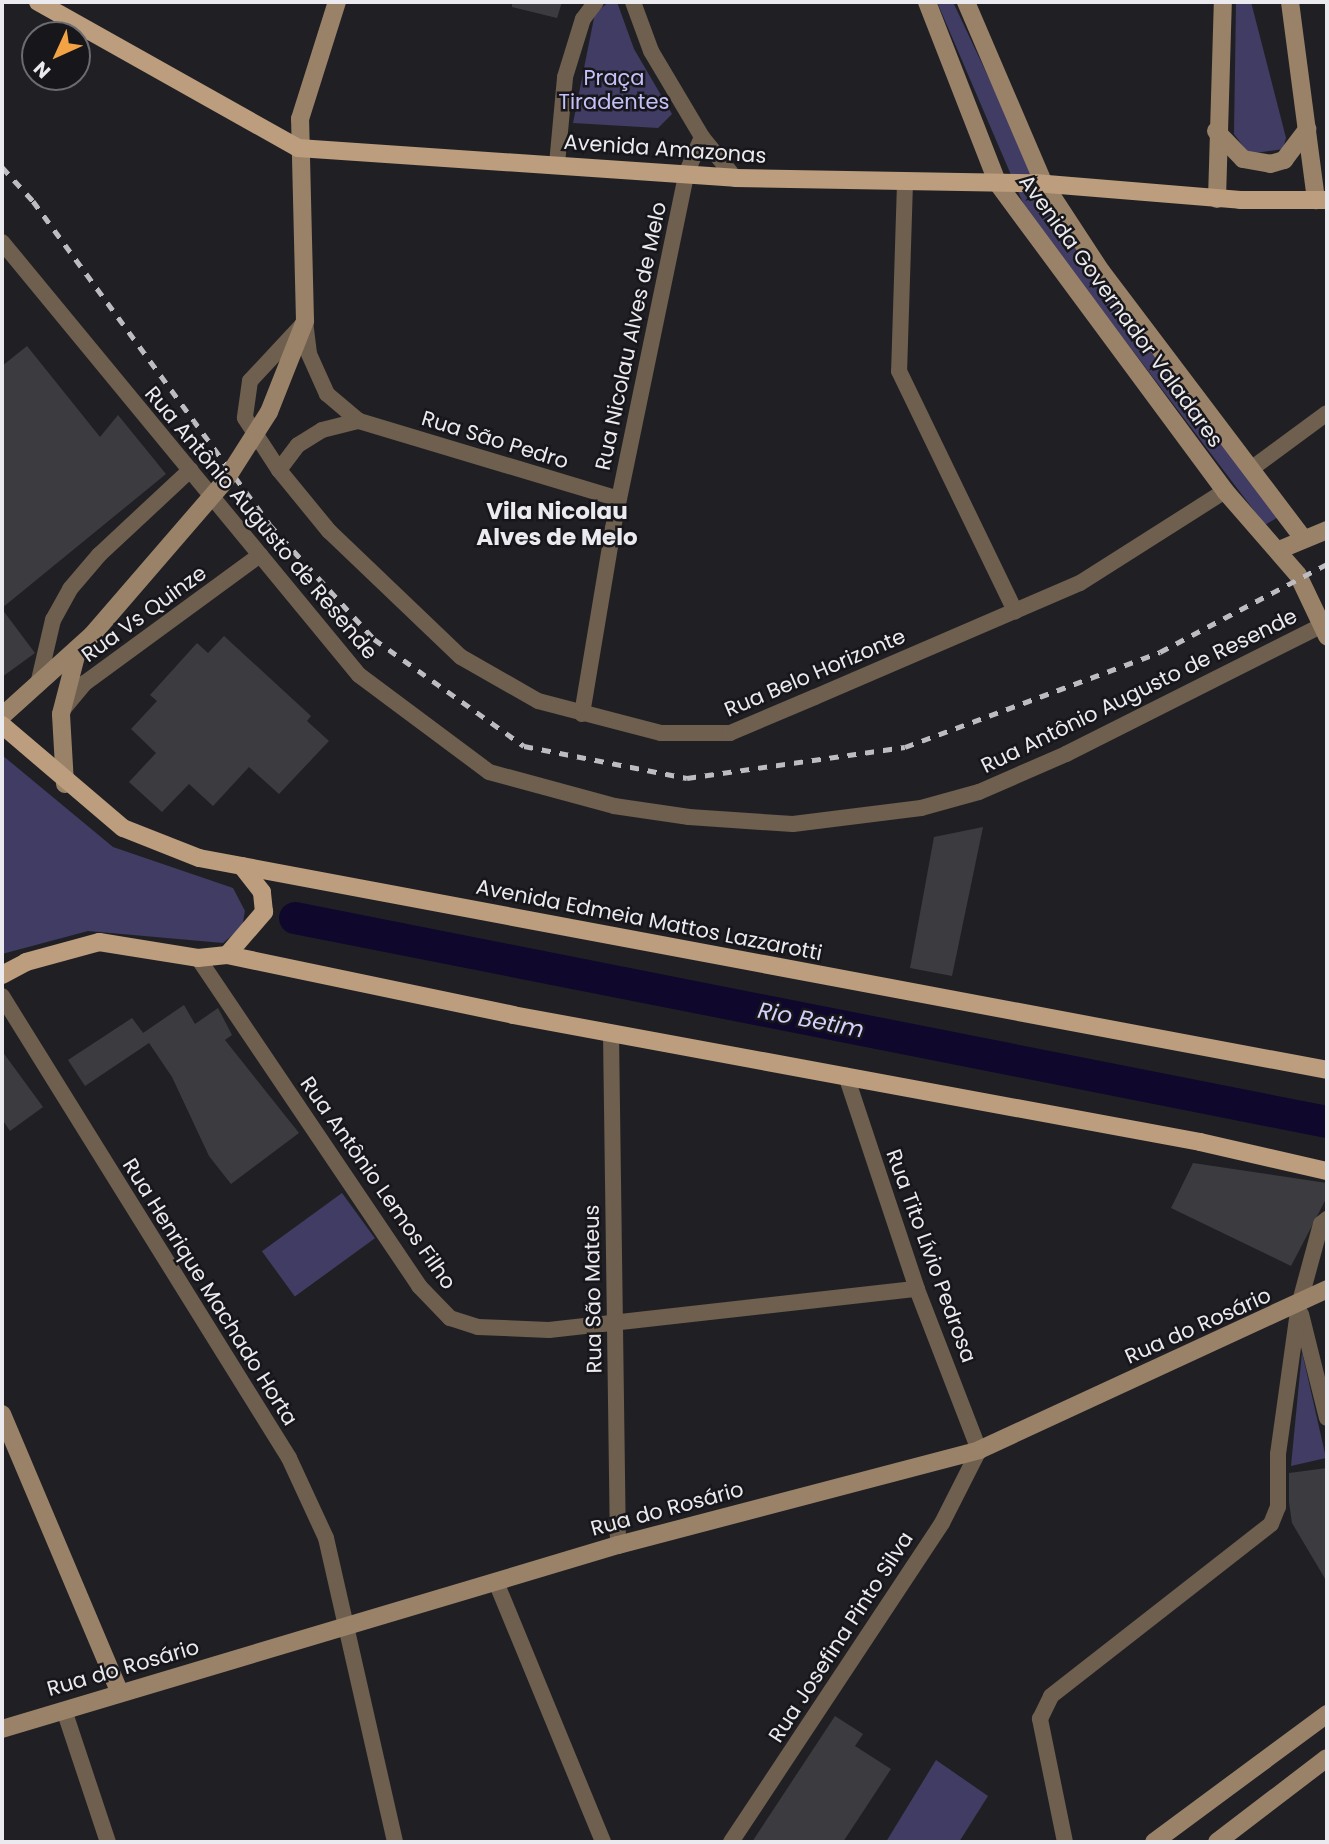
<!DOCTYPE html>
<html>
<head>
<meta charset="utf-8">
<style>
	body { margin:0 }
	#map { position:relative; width:1329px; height:1844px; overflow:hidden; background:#202024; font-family:Poppins,sans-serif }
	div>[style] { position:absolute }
	.green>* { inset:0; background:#403c63; transform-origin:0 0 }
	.river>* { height:32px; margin:-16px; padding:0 16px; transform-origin:16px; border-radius:16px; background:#10082c }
	.building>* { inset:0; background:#3b3b40 }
	.street>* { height:16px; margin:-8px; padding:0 8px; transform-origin:8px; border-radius:8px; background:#6e5f4f }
	.secondary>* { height:18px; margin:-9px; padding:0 9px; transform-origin:9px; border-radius:9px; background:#9a8269 }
	.primary>* { height:18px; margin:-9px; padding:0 9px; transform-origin:9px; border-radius:9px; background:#bc9d7d }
	.rail>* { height:5px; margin-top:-2.5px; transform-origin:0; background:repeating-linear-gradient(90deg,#bdbdc1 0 9px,transparent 0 18px) }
	.secondary-bridge>* { height:18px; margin:-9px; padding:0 9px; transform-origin:9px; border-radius:9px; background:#9a8269 }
	span { translate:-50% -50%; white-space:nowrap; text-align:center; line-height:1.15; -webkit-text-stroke:5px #17161b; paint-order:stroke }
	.park-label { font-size:21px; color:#c4c1f9 }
	.street-label { font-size:21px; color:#ebebef }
	.neighbourhood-label { font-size:23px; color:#ebebef; font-weight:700 }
	.water-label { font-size:23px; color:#d3d1fb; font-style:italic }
	.frame { position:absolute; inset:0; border:4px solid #ebebef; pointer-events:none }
	.north { position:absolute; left:21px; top:21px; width:70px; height:70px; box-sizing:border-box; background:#17161b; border:2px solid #6c6b70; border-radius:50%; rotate:225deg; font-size:19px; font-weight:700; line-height:28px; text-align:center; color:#ebebef }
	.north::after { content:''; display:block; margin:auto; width:24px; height:32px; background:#f4a344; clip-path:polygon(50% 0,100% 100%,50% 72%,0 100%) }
</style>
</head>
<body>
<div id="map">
	<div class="green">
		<div style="clip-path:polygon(609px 2px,617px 2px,634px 49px,672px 114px,658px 128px,573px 123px,595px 13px)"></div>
		<div style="clip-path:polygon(937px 2px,953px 2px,1051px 210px,1280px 516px,1265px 525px,1026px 210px)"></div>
		<div style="clip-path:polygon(1236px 2px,1251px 2px,1286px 138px,1283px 149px,1249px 154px,1234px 134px)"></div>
		<div style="clip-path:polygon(2px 755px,113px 847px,233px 888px,245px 911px,242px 927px,223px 943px,88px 931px,2px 954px)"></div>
		<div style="left:342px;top:1193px;width:56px;height:99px;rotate:54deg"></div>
		<div style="clip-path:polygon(1302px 1352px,1326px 1458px,1291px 1466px)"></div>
		<div style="clip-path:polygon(936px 1760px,988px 1796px,959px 1842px,886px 1842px)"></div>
	</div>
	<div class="river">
		<div style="left:295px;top:918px;width:1052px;rotate:11.18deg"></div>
	</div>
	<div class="building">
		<div style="clip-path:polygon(512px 2px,562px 2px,557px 18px,512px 7px)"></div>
		<div style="clip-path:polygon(27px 346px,100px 437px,118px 415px,166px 474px,2px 608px,2px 366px)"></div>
		<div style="clip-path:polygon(2px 609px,35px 653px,2px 677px)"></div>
		<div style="clip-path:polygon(224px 636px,311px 716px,307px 721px,329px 741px,279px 794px,249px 767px,213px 806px,189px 784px,162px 812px,129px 782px,156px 753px,131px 729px,157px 701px,150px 695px,197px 643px,208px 653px)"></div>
		<div style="clip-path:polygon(983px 827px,952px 976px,910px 968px,934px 837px)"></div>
		<div style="clip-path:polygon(184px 1005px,195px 1024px,218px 1008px,232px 1035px,225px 1040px,299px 1133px,231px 1184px,209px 1156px,172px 1077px,149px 1043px,85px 1086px,68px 1060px,132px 1018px,147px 1038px,143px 1033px)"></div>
		<div style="clip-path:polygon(2px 1051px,43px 1107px,10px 1131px,2px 1119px)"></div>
		<div style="clip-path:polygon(1193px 1163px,1327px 1183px,1327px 1197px,1291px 1266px,1171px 1208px)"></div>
		<div style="clip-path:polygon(1327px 1468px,1327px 1582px,1292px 1523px,1289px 1502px,1289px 1473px)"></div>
		<div style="clip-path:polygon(835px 1716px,863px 1734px,855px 1746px,891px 1769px,843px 1842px,752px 1842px)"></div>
	</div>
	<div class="street">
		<div style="left:633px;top:2px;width:52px;rotate:69.8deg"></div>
		<div style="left:651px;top:51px;width:100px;rotate:59.3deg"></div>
		<div style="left:702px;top:137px;width:53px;rotate:51.2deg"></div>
		<div style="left:557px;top:164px;width:87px;rotate:-84.7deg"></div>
		<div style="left:565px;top:77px;width:61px;rotate:-72.8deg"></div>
		<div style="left:583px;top:19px;width:21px;rotate:-53deg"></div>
		<div style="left:905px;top:183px;width:188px;rotate:91.8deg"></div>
		<div style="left:899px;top:371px;width:267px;rotate:64.2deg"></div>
		<div style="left:2px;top:242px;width:561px;rotate:50.5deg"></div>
		<div style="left:359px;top:675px;width:162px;rotate:36.7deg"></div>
		<div style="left:489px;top:772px;width:130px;rotate:15.2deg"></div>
		<div style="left:614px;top:806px;width:76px;rotate:8.3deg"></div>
		<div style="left:689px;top:817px;width:104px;rotate:3.9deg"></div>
		<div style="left:793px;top:824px;width:129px;rotate:-7.1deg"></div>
		<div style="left:921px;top:808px;width:60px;rotate:-15.4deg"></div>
		<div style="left:979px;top:792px;width:95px;rotate:-23.6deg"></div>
		<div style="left:1066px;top:754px;width:287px;rotate:-26.7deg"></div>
		<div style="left:305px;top:321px;width:33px;rotate:83deg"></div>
		<div style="left:309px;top:354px;width:44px;rotate:65.8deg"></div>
		<div style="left:327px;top:394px;width:42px;rotate:40.2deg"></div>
		<div style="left:359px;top:421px;width:271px;rotate:16.7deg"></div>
		<div style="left:304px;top:323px;width:79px;rotate:133deg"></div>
		<div style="left:250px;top:381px;width:37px;rotate:98deg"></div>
		<div style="left:245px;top:418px;width:62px;rotate:56.8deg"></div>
		<div style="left:279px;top:470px;width:79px;rotate:50.7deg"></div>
		<div style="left:329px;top:531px;width:182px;rotate:43.7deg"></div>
		<div style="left:461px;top:657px;width:89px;rotate:29.7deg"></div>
		<div style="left:538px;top:701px;width:127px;rotate:14.6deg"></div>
		<div style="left:661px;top:733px;width:69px"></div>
		<div style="left:730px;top:733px;width:92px;rotate:-23deg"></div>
		<div style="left:815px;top:697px;width:288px;rotate:-23.3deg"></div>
		<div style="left:1080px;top:583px;width:172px;rotate:-32.4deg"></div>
		<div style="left:1251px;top:469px;width:94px;rotate:-36.4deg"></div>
		<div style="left:279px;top:470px;width:31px;rotate:-53deg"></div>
		<div style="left:298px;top:445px;width:28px;rotate:-32deg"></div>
		<div style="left:322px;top:430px;width:38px;rotate:-14deg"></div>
		<div style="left:39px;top:680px;width:62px;rotate:-76.9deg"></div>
		<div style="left:53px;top:620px;width:35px;rotate:-61deg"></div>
		<div style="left:70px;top:589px;width:45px;rotate:-49.5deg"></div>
		<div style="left:99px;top:555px;width:125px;rotate:-43deg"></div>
		<div style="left:64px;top:708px;width:33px;rotate:-50deg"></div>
		<div style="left:85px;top:683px;width:217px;rotate:-36.2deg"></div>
		<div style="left:582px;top:714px;width:189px;rotate:-80.5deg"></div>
		<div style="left:613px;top:528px;width:361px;rotate:-78.3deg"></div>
		<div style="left:686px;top:174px;width:40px;rotate:-66.6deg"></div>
		<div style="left:198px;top:958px;width:396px;rotate:56deg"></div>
		<div style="left:419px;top:1286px;width:45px;rotate:45.9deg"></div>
		<div style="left:450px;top:1318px;width:29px;rotate:18deg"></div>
		<div style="left:478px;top:1327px;width:71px;rotate:2.4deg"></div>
		<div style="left:549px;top:1330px;width:370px;rotate:-6.4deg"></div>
		<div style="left:2px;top:996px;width:544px;rotate:58.15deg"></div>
		<div style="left:289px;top:1458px;width:88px;rotate:65.2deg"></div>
		<div style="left:326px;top:1538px;width:312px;rotate:77.2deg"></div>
		<div style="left:611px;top:1034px;width:511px;rotate:89.22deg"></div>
		<div style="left:1301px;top:1314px;width:107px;rotate:76deg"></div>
		<div style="left:496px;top:1582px;width:281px;rotate:67.6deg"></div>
		<div style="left:64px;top:1710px;width:139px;rotate:71.6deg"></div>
		<div style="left:731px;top:1842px;width:382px;rotate:-56.5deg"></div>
		<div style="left:942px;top:1523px;width:82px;rotate:-63.1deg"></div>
		<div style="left:979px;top:1450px;width:173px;rotate:-111.1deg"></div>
		<div style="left:917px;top:1289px;width:225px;rotate:-108.4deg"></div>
		<div style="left:1065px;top:1842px;width:126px;rotate:-101.5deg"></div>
		<div style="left:1040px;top:1719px;width:25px;rotate:-64deg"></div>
		<div style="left:1051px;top:1696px;width:279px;rotate:-38deg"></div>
		<div style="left:1271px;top:1524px;width:18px;rotate:-68deg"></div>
		<div style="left:1278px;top:1507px;width:53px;rotate:-90deg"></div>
		<div style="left:1278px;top:1454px;width:150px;rotate:-82deg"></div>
		<div style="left:1299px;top:1305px;width:84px;rotate:-74.8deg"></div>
		<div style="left:1321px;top:1224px;width:8px;rotate:-40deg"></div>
	</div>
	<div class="secondary">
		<div style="left:927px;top:2px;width:195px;rotate:68.7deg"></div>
		<div style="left:998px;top:184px;width:382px;rotate:53.5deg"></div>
		<div style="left:1225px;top:491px;width:111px;rotate:49deg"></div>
		<div style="left:1298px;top:575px;width:68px;rotate:64.6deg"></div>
		<div style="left:966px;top:2px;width:198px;rotate:66.8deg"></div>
		<div style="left:1044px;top:184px;width:104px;rotate:56.8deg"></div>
		<div style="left:1101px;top:271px;width:336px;rotate:52.9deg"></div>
		<div style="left:1290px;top:2px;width:200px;rotate:82.5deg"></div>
		<div style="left:1216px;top:131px;width:39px;rotate:46deg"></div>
		<div style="left:1243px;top:159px;width:27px;rotate:10deg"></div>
		<div style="left:1270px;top:164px;width:15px;rotate:-16deg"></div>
		<div style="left:1284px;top:160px;width:39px;rotate:-53deg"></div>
		<div style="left:1217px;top:199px;width:197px;rotate:-88.3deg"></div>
		<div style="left:305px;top:321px;width:202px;rotate:-91.4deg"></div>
		<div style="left:300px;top:119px;width:123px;rotate:-72.5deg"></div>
		<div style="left:1279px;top:550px;width:52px;rotate:-22.6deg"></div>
		<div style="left:2px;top:716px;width:121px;rotate:-42deg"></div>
		<div style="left:65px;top:784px;width:70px;rotate:-93.3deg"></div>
		<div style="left:61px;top:714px;width:64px;rotate:-75.5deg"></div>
		<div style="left:2px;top:1414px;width:303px;rotate:67.1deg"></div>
		<div style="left:2px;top:1729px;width:643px;rotate:-16.63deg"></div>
		<div style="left:618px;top:1545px;width:373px;rotate:-14.7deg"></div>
		<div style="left:979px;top:1450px;width:383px;rotate:-24.8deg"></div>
		<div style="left:1154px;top:1842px;width:215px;rotate:-36.5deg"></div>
		<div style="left:1217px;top:1842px;width:138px;rotate:-37.4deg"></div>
	</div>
	<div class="primary">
		<div style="left:38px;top:2px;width:298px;rotate:29.3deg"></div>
		<div style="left:298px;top:148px;width:438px;rotate:3.9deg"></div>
		<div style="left:735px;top:178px;width:300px;rotate:1deg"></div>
		<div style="left:1035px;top:183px;width:206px;rotate:4.7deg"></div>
		<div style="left:1240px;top:200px;width:87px"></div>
		<div style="left:2px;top:725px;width:159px;rotate:40.4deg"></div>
		<div style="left:123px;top:828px;width:82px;rotate:21.5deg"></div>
		<div style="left:199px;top:858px;width:1148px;rotate:10.64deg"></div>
		<div style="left:227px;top:955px;width:57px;rotate:-49.3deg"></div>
		<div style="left:264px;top:912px;width:20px;rotate:-96deg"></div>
		<div style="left:262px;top:892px;width:33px;rotate:-128deg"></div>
		<div style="left:2px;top:975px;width:27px;rotate:-28deg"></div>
		<div style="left:26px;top:962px;width:76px;rotate:-15.3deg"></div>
		<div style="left:99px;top:942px;width:100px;rotate:9.2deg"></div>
		<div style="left:198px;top:958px;width:29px;rotate:-6deg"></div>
		<div style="left:227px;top:955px;width:292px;rotate:11.8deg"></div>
		<div style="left:513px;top:1015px;width:699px;rotate:10.47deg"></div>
		<div style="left:1200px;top:1142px;width:130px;rotate:12.9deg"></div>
	</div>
	<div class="rail">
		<div style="left:2px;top:167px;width:46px;rotate:47.6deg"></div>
		<div style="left:33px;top:201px;width:400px;rotate:53.8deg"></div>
		<div style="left:269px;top:524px;width:156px;rotate:47.6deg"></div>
		<div style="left:374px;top:639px;width:184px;rotate:35.5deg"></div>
		<div style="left:524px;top:746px;width:166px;rotate:11.1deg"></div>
		<div style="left:687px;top:778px;width:220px;rotate:-8.1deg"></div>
		<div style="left:905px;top:747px;width:272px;rotate:-20.4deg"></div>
		<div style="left:1160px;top:652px;width:189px;rotate:-27.8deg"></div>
	</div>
	<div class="secondary-bridge">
		<div style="left:92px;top:635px;width:203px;rotate:-49.2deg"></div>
		<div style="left:225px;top:481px;width:82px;rotate:-57.5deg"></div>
		<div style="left:269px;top:412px;width:98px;rotate:-68.4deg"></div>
	</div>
	<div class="park-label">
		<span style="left:614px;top:90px">Praça<br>Tiradentes</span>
	</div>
	<div class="street-label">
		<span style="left:665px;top:149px;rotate:4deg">Avenida Amazonas</span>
		<span style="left:1121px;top:311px;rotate:54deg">Avenida Governador Valadares</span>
		<span style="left:631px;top:336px;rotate:-78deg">Rua Nicolau Alves de Melo</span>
		<span style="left:495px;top:440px;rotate:17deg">Rua São Pedro</span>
		<span style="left:261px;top:523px;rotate:50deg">Rua Antônio Augusto de Resende</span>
		<span style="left:144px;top:614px;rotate:-36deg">Rua Vs Quinze</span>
		<span style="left:815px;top:673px;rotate:-23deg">Rua Belo Horizonte</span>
		<span style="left:1139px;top:691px;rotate:-26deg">Rua Antônio Augusto de Resende</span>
		<span style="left:649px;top:920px;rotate:11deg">Avenida Edmeia Mattos Lazzarotti</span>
		<span style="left:378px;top:1183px;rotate:55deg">Rua Antônio Lemos Filho</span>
		<span style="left:931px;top:1256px;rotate:70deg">Rua Tito Lívio Pedrosa</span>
		<span style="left:593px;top:1289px;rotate:-91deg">Rua São Mateus</span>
		<span style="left:210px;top:1292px;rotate:58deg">Rua Henrique Machado Horta</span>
		<span style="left:1198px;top:1326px;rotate:-24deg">Rua do Rosário</span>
		<span style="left:667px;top:1509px;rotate:-15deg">Rua do Rosário</span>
		<span style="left:841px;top:1637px;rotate:-57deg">Rua Josefina Pinto Silva</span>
		<span style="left:123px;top:1668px;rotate:-16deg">Rua do Rosário</span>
	</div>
	<div class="neighbourhood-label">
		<span style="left:557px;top:524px">Vila Nicolau<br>Alves de Melo</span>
	</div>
	<div class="water-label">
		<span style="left:811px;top:1020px;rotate:11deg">Rio Betim</span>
	</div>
	<div class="frame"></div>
	<div class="north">N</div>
</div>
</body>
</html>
